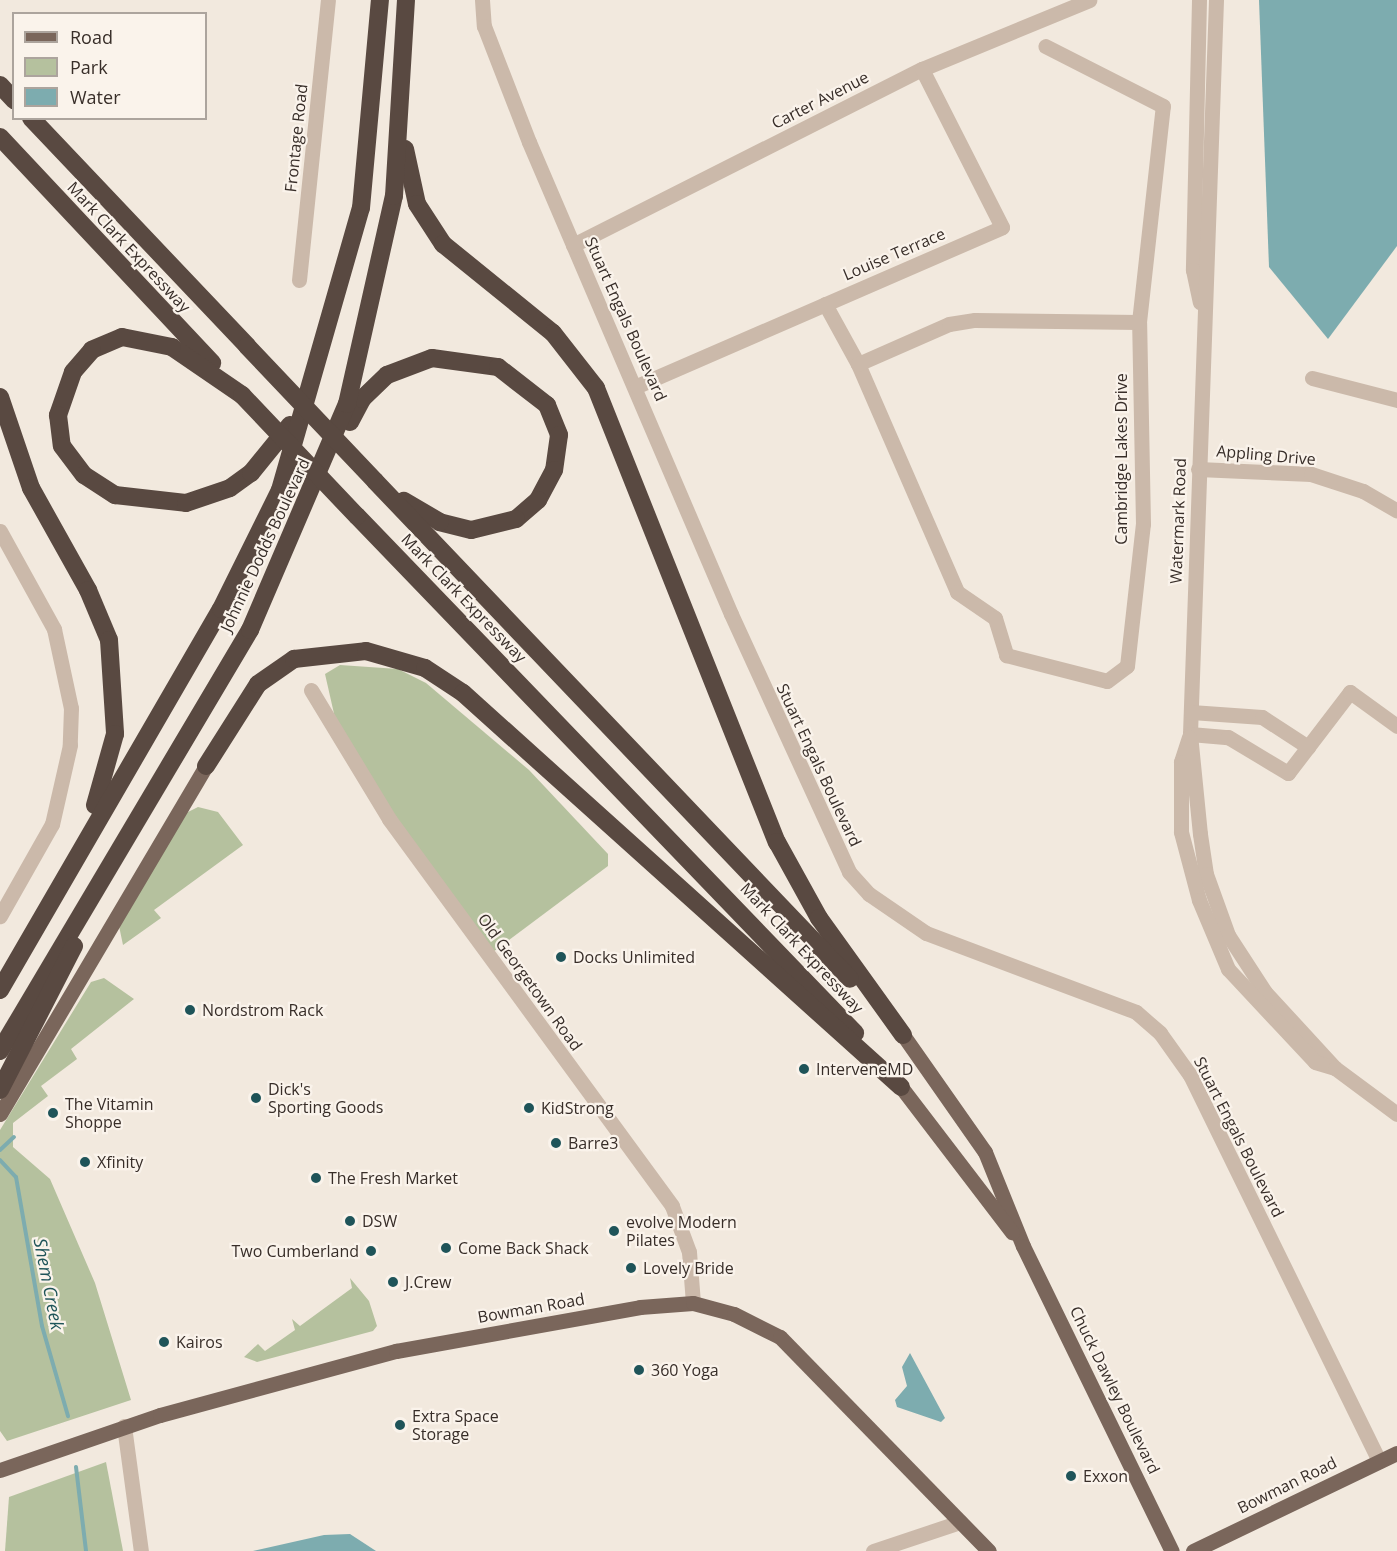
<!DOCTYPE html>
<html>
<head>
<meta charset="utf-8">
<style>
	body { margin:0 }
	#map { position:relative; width:1397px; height:1551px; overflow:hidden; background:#f2e9de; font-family:"Open Sans",sans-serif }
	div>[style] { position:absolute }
	.green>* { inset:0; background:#b5c19e }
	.water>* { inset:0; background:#7dacaf }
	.stream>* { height:4px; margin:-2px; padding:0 2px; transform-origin:2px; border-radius:2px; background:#7dacaf }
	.minor>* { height:15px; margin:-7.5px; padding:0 7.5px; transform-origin:7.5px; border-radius:7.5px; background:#cbb9aa }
	.major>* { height:15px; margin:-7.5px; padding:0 7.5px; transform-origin:7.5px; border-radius:7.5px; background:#7a665b }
	.highway>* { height:18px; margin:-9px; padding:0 9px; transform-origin:9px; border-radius:9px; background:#594941 }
	.highway-bridge>* { height:18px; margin:-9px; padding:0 9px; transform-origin:9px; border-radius:9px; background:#594941 }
	.dots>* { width:16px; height:16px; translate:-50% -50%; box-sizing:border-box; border:3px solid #faf3eb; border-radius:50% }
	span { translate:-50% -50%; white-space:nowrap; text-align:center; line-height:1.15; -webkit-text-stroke:4.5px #faf3eb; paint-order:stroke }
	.street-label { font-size:16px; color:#382e29 }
	.poi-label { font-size:16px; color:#382e29 }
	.left { translate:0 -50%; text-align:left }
	.right { translate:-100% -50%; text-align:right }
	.water-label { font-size:18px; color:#1f5459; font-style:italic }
	.legend { position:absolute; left:12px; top:12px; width:195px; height:108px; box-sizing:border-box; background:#faf3eb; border:2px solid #aca49d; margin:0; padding:8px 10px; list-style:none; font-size:18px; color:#382e29 }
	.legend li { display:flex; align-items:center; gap:12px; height:30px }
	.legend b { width:30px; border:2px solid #aca49d }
</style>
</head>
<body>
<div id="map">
	<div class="green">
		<div style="clip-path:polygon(340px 665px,398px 669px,426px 683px,529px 770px,608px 854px,608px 866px,493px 952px,370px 781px,335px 718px,325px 674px)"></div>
		<div style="clip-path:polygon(198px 807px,218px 812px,243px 845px,154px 910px,161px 918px,123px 945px,119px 926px,186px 813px)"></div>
		<div style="clip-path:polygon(104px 978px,134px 999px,71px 1049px,77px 1059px,41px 1086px,48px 1096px,13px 1123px,13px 1147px,50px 1179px,95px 1283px,131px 1400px,7px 1441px,0 1431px,0 1130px,91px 982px)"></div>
		<div style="clip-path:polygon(350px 1278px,369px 1301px,377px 1326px,373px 1331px,257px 1362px,244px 1357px,258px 1344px,265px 1351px,295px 1330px,292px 1319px,300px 1326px,352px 1288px)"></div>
		<div style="clip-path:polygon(106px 1462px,123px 1551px,5px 1551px,9px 1497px)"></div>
	</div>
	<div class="water">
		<div style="clip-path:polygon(1259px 0,1397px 0,1397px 246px,1328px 339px,1269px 267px)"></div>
		<div style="clip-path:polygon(910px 1353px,945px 1418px,941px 1422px,897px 1407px,895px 1400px,907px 1386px,902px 1367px)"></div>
		<div style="clip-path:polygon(350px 1534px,376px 1551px,253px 1551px,324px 1535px)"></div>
	</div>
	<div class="stream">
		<div style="left:0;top:1150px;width:19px;rotate:-43deg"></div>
		<div style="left:0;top:1160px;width:23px;rotate:47deg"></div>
		<div style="left:16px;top:1177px;width:151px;rotate:80.1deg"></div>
		<div style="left:42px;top:1326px;width:94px;rotate:73.9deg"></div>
		<div style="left:76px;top:1467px;width:85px;rotate:83.2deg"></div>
	</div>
	<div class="minor">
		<div style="left:482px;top:0;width:26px;rotate:86deg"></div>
		<div style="left:484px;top:26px;width:124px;rotate:68.8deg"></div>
		<div style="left:529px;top:142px;width:513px;rotate:66.83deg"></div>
		<div style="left:731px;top:614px;width:284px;rotate:65.4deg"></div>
		<div style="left:849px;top:872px;width:30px;rotate:48deg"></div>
		<div style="left:869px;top:894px;width:69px;rotate:34.4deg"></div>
		<div style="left:926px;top:933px;width:224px;rotate:20.6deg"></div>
		<div style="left:1136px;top:1012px;width:32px;rotate:41deg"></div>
		<div style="left:1160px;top:1033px;width:52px;rotate:54.5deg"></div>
		<div style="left:1190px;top:1075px;width:430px;rotate:63.9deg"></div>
		<div style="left:1199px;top:0;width:270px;rotate:91.3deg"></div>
		<div style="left:1193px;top:270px;width:33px;rotate:78deg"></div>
		<div style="left:1216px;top:0;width:734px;rotate:92.03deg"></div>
		<div style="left:1190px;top:734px;width:100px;rotate:84.3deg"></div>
		<div style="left:1200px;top:834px;width:40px;rotate:81.5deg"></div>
		<div style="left:1206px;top:874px;width:65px;rotate:70.2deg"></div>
		<div style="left:1228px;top:935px;width:68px;rotate:57deg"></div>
		<div style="left:1265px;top:992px;width:103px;rotate:47.4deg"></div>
		<div style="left:573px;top:245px;width:391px;rotate:-26.8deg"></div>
		<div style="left:922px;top:69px;width:181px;rotate:-22.4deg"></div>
		<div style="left:299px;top:280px;width:281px;rotate:-84.1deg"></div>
		<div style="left:825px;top:304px;width:68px;rotate:61.2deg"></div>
		<div style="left:858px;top:364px;width:249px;rotate:66.5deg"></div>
		<div style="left:957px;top:592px;width:46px;rotate:34.4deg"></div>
		<div style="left:995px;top:618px;width:39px;rotate:73deg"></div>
		<div style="left:1006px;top:655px;width:104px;rotate:14.4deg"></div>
		<div style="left:1107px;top:681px;width:25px;rotate:-37deg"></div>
		<div style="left:1127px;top:666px;width:143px;rotate:-83.6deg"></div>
		<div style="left:1143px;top:524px;width:202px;rotate:-91.1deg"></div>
		<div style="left:1139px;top:322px;width:217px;rotate:-83.7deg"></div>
		<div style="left:1163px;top:106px;width:132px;rotate:-153deg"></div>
		<div style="left:858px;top:364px;width:99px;rotate:-23.7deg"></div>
		<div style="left:949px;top:324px;width:26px;rotate:-9deg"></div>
		<div style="left:975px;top:320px;width:164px;rotate:0.7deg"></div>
		<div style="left:1312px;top:378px;width:88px;rotate:14.5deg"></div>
		<div style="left:637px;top:386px;width:398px;rotate:-23.5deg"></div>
		<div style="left:1002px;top:227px;width:177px;rotate:-116.9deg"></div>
		<div style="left:1198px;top:469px;width:113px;rotate:2.5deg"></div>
		<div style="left:1311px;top:474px;width:55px;rotate:18.1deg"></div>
		<div style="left:1363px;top:491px;width:39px;rotate:30deg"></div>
		<div style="left:0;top:531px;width:112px;rotate:61.1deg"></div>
		<div style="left:54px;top:629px;width:81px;rotate:77.9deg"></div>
		<div style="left:71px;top:708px;width:37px;rotate:92deg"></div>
		<div style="left:70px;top:745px;width:81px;rotate:102.8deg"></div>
		<div style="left:52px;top:824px;width:106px;rotate:119.5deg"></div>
		<div style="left:311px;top:690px;width:151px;rotate:58.8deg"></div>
		<div style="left:389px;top:819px;width:479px;rotate:53.8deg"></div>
		<div style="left:672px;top:1206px;width:49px;rotate:69.7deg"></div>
		<div style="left:689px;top:1252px;width:51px;rotate:85.5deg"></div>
		<div style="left:1191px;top:712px;width:71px;rotate:4deg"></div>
		<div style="left:1262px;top:717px;width:55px;rotate:33.1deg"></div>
		<div style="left:1190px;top:734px;width:38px;rotate:5deg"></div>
		<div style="left:1228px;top:737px;width:70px;rotate:31deg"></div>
		<div style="left:1288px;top:773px;width:102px;rotate:-52.6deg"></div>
		<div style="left:1350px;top:692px;width:58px;rotate:35.9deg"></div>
		<div style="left:1189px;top:737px;width:26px;rotate:108deg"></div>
		<div style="left:1181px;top:762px;width:70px;rotate:90deg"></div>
		<div style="left:1181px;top:832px;width:70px;rotate:75.2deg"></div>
		<div style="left:1199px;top:900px;width:75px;rotate:67.2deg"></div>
		<div style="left:1228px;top:969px;width:127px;rotate:46.9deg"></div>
		<div style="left:1315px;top:1062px;width:21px;rotate:17deg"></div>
		<div style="left:1335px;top:1068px;width:77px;rotate:36.6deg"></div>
		<div style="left:124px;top:1426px;width:126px;rotate:82.3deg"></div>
		<div style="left:873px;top:1551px;width:92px;rotate:-18.4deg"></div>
	</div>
	<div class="major">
		<div style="left:903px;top:1035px;width:143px;rotate:55deg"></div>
		<div style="left:985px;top:1152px;width:101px;rotate:68deg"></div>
		<div style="left:1023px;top:1246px;width:339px;rotate:64deg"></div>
		<div style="left:901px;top:1087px;width:183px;rotate:52.6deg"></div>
		<div style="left:0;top:1114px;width:404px;rotate:-59.4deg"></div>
		<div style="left:0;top:1470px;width:169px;rotate:-19deg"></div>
		<div style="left:160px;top:1415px;width:245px;rotate:-15.2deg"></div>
		<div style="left:396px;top:1351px;width:248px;rotate:-10.2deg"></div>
		<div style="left:640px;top:1307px;width:53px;rotate:-4.3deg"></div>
		<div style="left:693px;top:1303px;width:42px;rotate:15deg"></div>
		<div style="left:734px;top:1314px;width:51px;rotate:26.6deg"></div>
		<div style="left:780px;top:1337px;width:299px;rotate:45.7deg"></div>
		<div style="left:1193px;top:1551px;width:226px;rotate:-25.7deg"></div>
	</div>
	<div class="highway">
		<div style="left:0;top:85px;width:21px;rotate:47deg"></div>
		<div style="left:31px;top:118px;width:314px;rotate:46.5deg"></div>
		<div style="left:0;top:137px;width:310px;rotate:46.8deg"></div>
		<div style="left:405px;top:149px;width:56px;rotate:77.7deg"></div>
		<div style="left:417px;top:204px;width:48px;rotate:57deg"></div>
		<div style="left:443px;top:244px;width:141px;rotate:39deg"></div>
		<div style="left:553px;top:333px;width:70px;rotate:52deg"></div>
		<div style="left:596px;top:388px;width:489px;rotate:68.3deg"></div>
		<div style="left:777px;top:842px;width:87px;rotate:61.1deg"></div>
		<div style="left:819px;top:918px;width:144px;rotate:54.3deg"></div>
		<div style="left:242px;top:395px;width:85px;rotate:-145.6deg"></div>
		<div style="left:172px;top:347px;width:51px;rotate:-168.7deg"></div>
		<div style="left:122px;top:337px;width:33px;rotate:157deg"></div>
		<div style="left:92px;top:350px;width:29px;rotate:131deg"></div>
		<div style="left:73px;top:372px;width:46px;rotate:109.2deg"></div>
		<div style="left:58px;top:415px;width:31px;rotate:83deg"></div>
		<div style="left:62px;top:446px;width:36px;rotate:53deg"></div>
		<div style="left:84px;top:475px;width:37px;rotate:33deg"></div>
		<div style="left:115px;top:495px;width:71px;rotate:6.4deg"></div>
		<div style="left:186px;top:503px;width:46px;rotate:-18.8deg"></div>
		<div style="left:230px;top:488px;width:26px;rotate:-36deg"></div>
		<div style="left:251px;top:473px;width:62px;rotate:-50.9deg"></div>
		<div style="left:0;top:397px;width:96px;rotate:71.2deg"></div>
		<div style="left:31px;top:488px;width:117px;rotate:60.8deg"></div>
		<div style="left:88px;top:590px;width:54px;rotate:67.2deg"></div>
		<div style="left:109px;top:640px;width:94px;rotate:86.3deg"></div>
		<div style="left:115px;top:734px;width:74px;rotate:105.7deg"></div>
		<div style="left:350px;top:422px;width:26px;rotate:-62deg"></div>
		<div style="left:362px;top:399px;width:35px;rotate:-44deg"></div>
		<div style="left:387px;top:375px;width:48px;rotate:-20.7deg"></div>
		<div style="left:432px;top:358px;width:67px;rotate:7.8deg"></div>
		<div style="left:498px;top:367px;width:62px;rotate:37.8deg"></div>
		<div style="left:547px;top:405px;width:32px;rotate:68deg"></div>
		<div style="left:559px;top:435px;width:35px;rotate:98deg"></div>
		<div style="left:554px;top:470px;width:34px;rotate:118deg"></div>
		<div style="left:538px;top:500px;width:29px;rotate:139deg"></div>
		<div style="left:516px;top:519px;width:46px;rotate:166.3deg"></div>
		<div style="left:471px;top:530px;width:32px;rotate:-166deg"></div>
		<div style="left:440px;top:522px;width:42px;rotate:-149.7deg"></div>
		<div style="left:375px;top:481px;width:688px;rotate:46.35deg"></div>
		<div style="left:357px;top:516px;width:718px;rotate:46.07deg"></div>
		<div style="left:206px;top:766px;width:97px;rotate:-57.6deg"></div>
		<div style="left:258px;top:684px;width:44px;rotate:-34.8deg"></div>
		<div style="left:294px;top:659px;width:72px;rotate:-6.3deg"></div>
		<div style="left:366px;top:651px;width:61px;rotate:16.1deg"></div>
		<div style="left:425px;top:668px;width:45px;rotate:33.3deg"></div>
		<div style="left:463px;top:693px;width:589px;rotate:41.97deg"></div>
		<div style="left:0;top:990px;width:440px;rotate:-59.9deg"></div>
		<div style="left:221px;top:609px;width:133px;rotate:-63.6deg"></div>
		<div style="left:280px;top:490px;width:293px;rotate:-74deg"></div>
		<div style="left:361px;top:208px;width:209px;rotate:-84.8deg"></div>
		<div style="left:0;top:1051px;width:490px;rotate:-59.3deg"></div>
		<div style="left:250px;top:630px;width:246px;rotate:-66.8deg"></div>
		<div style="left:347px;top:404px;width:213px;rotate:-77.3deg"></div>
		<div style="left:394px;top:196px;width:196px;rotate:-86.5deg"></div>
		<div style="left:0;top:1090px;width:162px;rotate:-62.8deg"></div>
	</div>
	<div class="highway-bridge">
		<div style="left:247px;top:346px;width:186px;rotate:46.5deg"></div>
		<div style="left:242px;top:395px;width:167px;rotate:46.5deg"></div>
	</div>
	<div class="dots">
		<div style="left:561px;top:957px;background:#1f5459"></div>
		<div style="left:190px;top:1010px;background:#1f5459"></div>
		<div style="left:804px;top:1069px;background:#1f5459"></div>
		<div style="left:256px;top:1098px;background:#1f5459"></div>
		<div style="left:529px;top:1108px;background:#1f5459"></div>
		<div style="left:53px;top:1113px;background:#1f5459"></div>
		<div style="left:556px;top:1143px;background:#1f5459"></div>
		<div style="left:85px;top:1162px;background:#1f5459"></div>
		<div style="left:316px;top:1178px;background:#1f5459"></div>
		<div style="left:350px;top:1221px;background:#1f5459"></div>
		<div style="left:614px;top:1231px;background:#1f5459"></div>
		<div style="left:446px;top:1248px;background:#1f5459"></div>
		<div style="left:371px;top:1251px;background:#1f5459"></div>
		<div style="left:631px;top:1268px;background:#1f5459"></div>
		<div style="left:393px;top:1282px;background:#1f5459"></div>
		<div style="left:164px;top:1342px;background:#1f5459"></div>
		<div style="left:639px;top:1370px;background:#1f5459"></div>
		<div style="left:400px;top:1425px;background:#1f5459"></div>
		<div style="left:1071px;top:1476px;background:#1f5459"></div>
	</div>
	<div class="street-label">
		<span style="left:820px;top:100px;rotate:-27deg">Carter Avenue</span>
		<span style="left:296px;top:138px;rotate:-84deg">Frontage Road</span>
		<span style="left:129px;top:247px;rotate:47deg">Mark Clark Expressway</span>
		<span style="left:894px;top:254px;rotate:-23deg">Louise Terrace</span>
		<span style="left:626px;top:319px;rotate:66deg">Stuart Engals Boulevard</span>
		<span style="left:1266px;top:455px;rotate:5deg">Appling Drive</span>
		<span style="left:1121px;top:459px;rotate:-90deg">Cambridge Lakes Drive</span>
		<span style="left:1178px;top:521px;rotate:-88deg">Watermark Road</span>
		<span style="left:265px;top:545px;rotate:-65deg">Johnnie Dodds Boulevard</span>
		<span style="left:464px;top:598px;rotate:46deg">Mark Clark Expressway</span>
		<span style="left:819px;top:765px;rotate:65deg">Stuart Engals Boulevard</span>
		<span style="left:802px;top:948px;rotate:47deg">Mark Clark Expressway</span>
		<span style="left:530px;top:982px;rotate:54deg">Old Georgetown Road</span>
		<span style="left:1239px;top:1137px;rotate:63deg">Stuart Engals Boulevard</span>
		<span style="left:531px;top:1308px;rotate:-10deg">Bowman Road</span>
		<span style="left:1115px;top:1390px;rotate:64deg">Chuck Dawley Boulevard</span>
		<span style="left:1287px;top:1485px;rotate:-26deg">Bowman Road</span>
	</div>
	<div class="poi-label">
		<span class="left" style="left:573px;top:957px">Docks Unlimited</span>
		<span class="left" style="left:202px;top:1010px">Nordstrom Rack</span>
		<span class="left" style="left:816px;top:1069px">InterveneMD</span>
		<span class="left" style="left:268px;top:1098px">Dick's<br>Sporting Goods</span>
		<span class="left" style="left:65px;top:1113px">The Vitamin<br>Shoppe</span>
		<span class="left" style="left:541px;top:1108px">KidStrong</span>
		<span class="left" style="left:568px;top:1143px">Barre3</span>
		<span class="left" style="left:97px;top:1162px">Xfinity</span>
		<span class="left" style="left:328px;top:1178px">The Fresh Market</span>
		<span class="left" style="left:362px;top:1221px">DSW</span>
		<span class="left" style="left:626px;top:1231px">evolve Modern<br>Pilates</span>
		<span class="left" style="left:458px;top:1248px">Come Back Shack</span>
		<span class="right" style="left:359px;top:1251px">Two Cumberland</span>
		<span class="left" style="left:643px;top:1268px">Lovely Bride</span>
		<span class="left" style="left:405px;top:1282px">J.Crew</span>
		<span class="left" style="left:176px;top:1342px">Kairos</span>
		<span class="left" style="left:651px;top:1370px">360 Yoga</span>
		<span class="left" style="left:412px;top:1425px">Extra Space<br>Storage</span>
		<span class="left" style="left:1083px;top:1476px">Exxon</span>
	</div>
	<div class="water-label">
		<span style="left:49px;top:1284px;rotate:79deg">Shem Creek</span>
	</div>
	<ul class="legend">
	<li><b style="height:8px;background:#7a665b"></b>Road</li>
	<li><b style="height:16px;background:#b5c19e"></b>Park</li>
	<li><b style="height:16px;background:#7dacaf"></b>Water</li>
	</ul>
</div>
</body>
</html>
